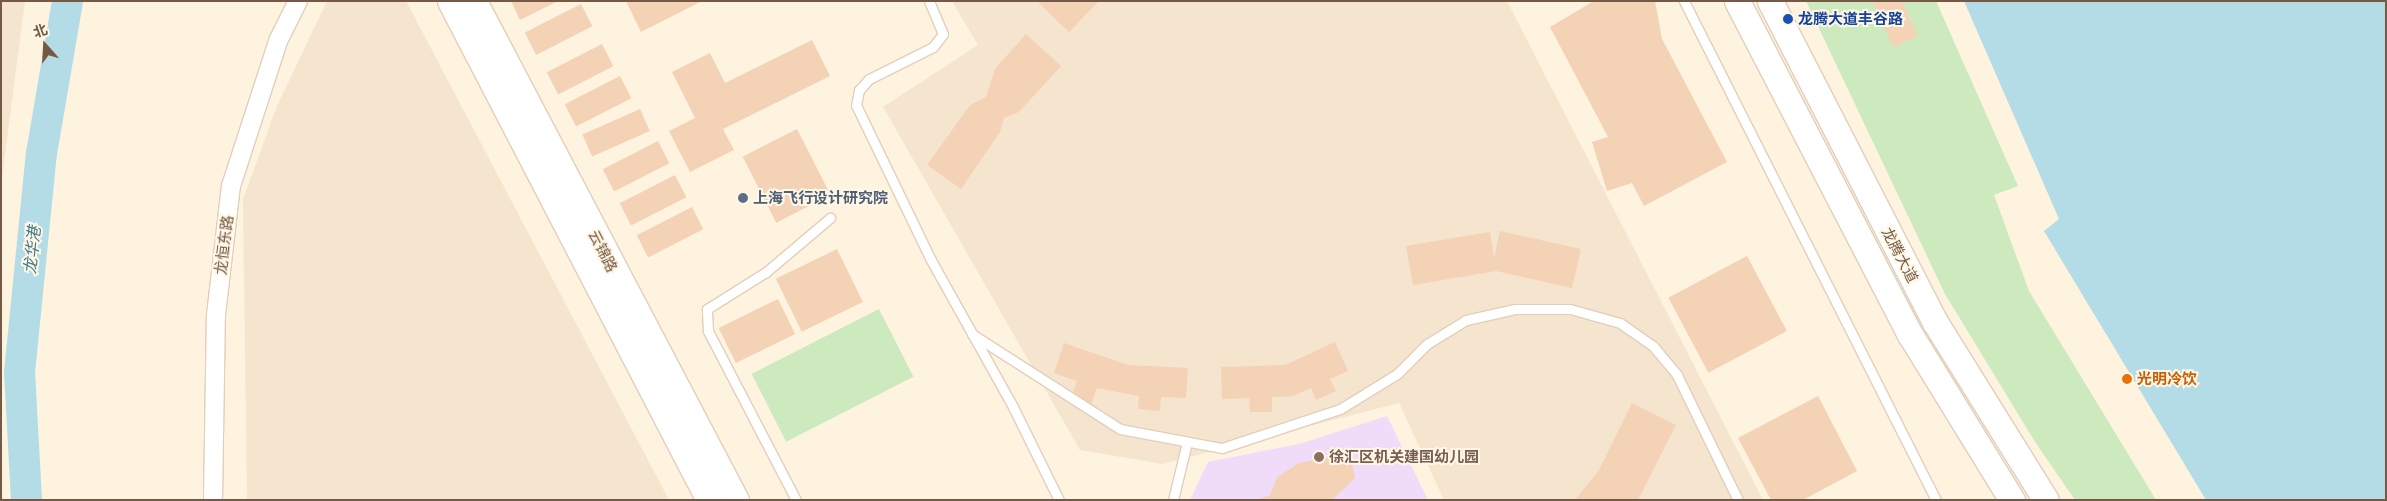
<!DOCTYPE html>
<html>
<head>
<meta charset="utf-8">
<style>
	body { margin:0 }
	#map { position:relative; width:2387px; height:501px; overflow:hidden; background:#fdf3df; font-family:"Noto Sans","Noto Sans SC",sans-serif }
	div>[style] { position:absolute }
	.residential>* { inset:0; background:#f5e5ce }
	.education>* { inset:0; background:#f0dcf9 }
	.green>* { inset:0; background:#cdeabe; transform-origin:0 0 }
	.water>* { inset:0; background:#b4dce7 }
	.river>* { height:31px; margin:-15.5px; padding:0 15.5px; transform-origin:15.5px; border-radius:15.5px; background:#b4dce7 }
	.building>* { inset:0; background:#f3d2b6; transform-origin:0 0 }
	.roads { filter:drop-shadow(1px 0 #e1cfbb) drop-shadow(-1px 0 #e1cfbb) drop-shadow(0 1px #e1cfbb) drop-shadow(0 -1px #e1cfbb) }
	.service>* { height:9px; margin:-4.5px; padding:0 4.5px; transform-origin:4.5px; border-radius:4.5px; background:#fff }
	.minor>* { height:18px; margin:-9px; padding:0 9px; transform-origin:9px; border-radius:9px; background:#fff }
	.secondary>* { height:25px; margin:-12.5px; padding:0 12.5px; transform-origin:12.5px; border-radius:12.5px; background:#fff }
	.dots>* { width:14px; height:14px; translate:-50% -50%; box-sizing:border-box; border:2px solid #fff7e6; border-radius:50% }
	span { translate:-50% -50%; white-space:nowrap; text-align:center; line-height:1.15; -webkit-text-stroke:4px #fff7e6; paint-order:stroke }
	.transit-label { font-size:15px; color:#164399; font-weight:700 }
	.left { translate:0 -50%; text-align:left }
	.service-label { font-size:15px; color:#4e5e75; font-weight:700 }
	.street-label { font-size:15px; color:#745946 }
	.food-label { font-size:15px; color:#c56008; font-weight:700 }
	.education-label { font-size:15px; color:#785e54; font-weight:700 }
	.water-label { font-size:16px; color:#407889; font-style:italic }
	.frame { position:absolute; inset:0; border:2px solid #745946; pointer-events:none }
	.north { position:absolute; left:20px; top:20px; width:50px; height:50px; -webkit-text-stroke:4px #fff7e6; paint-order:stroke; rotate:341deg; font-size:14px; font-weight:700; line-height:20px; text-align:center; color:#745946 }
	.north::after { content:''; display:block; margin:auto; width:18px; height:22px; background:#745946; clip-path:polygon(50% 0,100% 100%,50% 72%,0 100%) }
</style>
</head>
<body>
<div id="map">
	<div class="residential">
		<div style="clip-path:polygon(1px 1px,25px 1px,1px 185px)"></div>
		<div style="clip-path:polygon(327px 1px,406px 1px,669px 500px,247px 500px,243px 199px,277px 106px)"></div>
		<div style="clip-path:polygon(952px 1px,1507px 1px,1763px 500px,1444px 500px,1399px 403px,1162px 464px,1080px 450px,883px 107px,978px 45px)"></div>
	</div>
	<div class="education">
		<div style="clip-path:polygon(1387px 416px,1428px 500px,1190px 500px,1208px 462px,1299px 444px)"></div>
	</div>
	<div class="green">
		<div style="clip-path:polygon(1806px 1px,1936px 1px,2018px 186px,1994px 195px,2029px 291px,2156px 500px,2075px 500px,2035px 442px,1945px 294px)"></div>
		<div style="left:879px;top:309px;width:76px;height:143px;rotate:63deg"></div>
	</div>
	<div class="water">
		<div style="clip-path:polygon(1964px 1px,2386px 1px,2386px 500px,2206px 500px,2044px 231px,2059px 219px)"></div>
	</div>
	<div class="river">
		<div style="left:26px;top:500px;width:128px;rotate:-93.1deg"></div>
		<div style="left:19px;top:372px;width:220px;rotate:-84.3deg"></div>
		<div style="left:41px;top:153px;width:154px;rotate:-80.3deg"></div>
	</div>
	<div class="building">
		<div style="clip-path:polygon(511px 1px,558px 1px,520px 20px)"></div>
		<div style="clip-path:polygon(626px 1px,702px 1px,641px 32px)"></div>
		<div style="clip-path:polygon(1037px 1px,1099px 1px,1069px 32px)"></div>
		<div style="clip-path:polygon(1594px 1px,1655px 1px,1662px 39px,1727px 162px,1644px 206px,1632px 183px,1607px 191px,1592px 142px,1608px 137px,1550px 27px)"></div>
		<div style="clip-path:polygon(1872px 1px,1902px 1px,1918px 36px,1893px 47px)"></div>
		<div style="left:581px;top:4px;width:25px;height:63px;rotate:63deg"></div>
		<div style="clip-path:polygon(1026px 34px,1061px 66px,1019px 112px,1004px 118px,1000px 132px,961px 189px,927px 165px,970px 105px,986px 97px,995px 69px)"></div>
		<div style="clip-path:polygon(812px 40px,830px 76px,723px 129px,734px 150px,690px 172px,669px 131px,695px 118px,672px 72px,710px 53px,725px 83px)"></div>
		<div style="left:602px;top:44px;width:25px;height:62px;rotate:63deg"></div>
		<div style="left:620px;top:76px;width:25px;height:62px;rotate:63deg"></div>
		<div style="left:640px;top:109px;width:24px;height:63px;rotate:66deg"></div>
		<div style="left:797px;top:129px;width:74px;height:61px;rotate:63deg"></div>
		<div style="left:658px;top:141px;width:25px;height:62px;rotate:63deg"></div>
		<div style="left:675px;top:175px;width:25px;height:62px;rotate:63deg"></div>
		<div style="left:692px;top:207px;width:25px;height:62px;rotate:63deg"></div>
		<div style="clip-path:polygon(1500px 231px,1581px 249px,1572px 288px,1496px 271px,1413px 285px,1406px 246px,1490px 232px,1494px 258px)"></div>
		<div style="left:837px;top:249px;width:59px;height:68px;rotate:64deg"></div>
		<div style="left:1747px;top:256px;width:85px;height:89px;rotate:62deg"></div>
		<div style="left:778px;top:299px;width:39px;height:66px;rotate:64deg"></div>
		<div style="clip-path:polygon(1335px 342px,1348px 371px,1330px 379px,1336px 391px,1316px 400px,1311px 388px,1293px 396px,1272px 397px,1272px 412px,1250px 412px,1249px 398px,1222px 399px,1221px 367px,1285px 365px)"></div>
		<div style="clip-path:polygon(1064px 343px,1128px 365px,1188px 368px,1186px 398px,1161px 397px,1160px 411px,1138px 409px,1139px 396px,1097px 388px,1091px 404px,1071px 397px,1077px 381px,1054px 373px)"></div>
		<div style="clip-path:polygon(1818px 396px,1857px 471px,1803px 500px,1771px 500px,1738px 438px)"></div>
		<div style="clip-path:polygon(1632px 403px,1676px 425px,1638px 500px,1575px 500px,1599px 470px)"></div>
		<div style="clip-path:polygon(1341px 455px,1352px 464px,1355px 478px,1332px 500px,1256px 500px,1270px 495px,1277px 477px,1299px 463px)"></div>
	</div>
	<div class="roads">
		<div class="service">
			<div style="left:929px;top:1px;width:36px;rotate:67deg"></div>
			<div style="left:943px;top:34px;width:16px;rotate:128deg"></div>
			<div style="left:933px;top:47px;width:72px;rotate:153.4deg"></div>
			<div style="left:869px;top:79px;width:15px;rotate:132deg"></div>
			<div style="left:859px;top:90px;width:15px;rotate:101deg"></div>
			<div style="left:856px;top:105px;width:172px;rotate:64.2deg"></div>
			<div style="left:931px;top:260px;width:168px;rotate:60.8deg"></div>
			<div style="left:1013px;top:407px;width:104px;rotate:63.7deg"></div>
			<div style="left:1684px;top:1px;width:559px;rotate:63.21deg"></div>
			<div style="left:972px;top:334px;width:176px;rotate:32.7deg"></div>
			<div style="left:1120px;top:429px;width:104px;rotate:10.6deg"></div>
			<div style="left:1222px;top:448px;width:124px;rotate:-18.3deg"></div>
			<div style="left:1340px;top:409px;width:67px;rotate:-31.6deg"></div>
			<div style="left:1397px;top:374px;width:42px;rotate:-45deg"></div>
			<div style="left:1427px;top:344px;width:46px;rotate:-31.6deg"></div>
			<div style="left:1466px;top:320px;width:50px;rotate:-12.7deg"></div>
			<div style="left:1515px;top:309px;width:55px"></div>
			<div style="left:1570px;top:309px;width:52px;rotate:15.6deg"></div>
			<div style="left:1620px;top:323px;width:40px;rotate:34.9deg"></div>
			<div style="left:1653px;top:346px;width:38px;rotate:50deg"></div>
			<div style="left:1677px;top:375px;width:139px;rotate:64deg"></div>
			<div style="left:796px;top:500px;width:191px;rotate:-117.5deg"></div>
			<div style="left:708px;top:331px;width:22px;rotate:-93deg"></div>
			<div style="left:707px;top:309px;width:70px;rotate:-32.1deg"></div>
			<div style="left:766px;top:272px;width:84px;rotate:-40.2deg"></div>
			<div style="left:1173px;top:500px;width:60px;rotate:-76.4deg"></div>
		</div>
		<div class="minor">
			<div style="left:213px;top:500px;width:185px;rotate:-89.1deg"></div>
			<div style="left:216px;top:315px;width:130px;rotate:-83.4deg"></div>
			<div style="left:231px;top:186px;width:152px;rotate:-72deg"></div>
			<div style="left:278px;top:41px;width:45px;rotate:-63.4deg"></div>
		</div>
		<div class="secondary">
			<div style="left:450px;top:1px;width:562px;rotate:62.57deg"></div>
			<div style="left:474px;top:1px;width:564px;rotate:62.3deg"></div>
			<div style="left:1737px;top:1px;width:377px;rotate:62.6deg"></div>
			<div style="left:1911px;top:336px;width:193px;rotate:58.4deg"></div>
			<div style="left:1770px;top:1px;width:361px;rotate:62.8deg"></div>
			<div style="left:1935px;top:322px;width:210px;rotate:58.1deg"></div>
		</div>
	</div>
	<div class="dots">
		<div style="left:1788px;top:19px;background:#1a4fb4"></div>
		<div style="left:743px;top:198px;background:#5c6f8a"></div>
		<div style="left:2127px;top:379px;background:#e8710a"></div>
		<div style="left:1319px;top:457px;background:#8d6e63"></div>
	</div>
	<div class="transit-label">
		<span class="left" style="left:1798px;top:19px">龙腾大道丰谷路</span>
	</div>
	<div class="service-label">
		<span class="left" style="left:753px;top:198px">上海飞行设计研究院</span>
	</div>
	<div class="street-label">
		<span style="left:224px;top:245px;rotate:-83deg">龙恒东路</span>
		<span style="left:603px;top:251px;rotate:63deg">云锦路</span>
		<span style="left:1900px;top:255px;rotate:62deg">龙腾大道</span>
	</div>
	<div class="food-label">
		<span class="left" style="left:2137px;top:379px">光明冷饮</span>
	</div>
	<div class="education-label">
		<span class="left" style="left:1329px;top:457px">徐汇区机关建国幼儿园</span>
	</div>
	<div class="water-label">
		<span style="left:32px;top:250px;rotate:-84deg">龙华港</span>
	</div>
	<div class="frame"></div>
	<div class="north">北</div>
</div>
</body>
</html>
